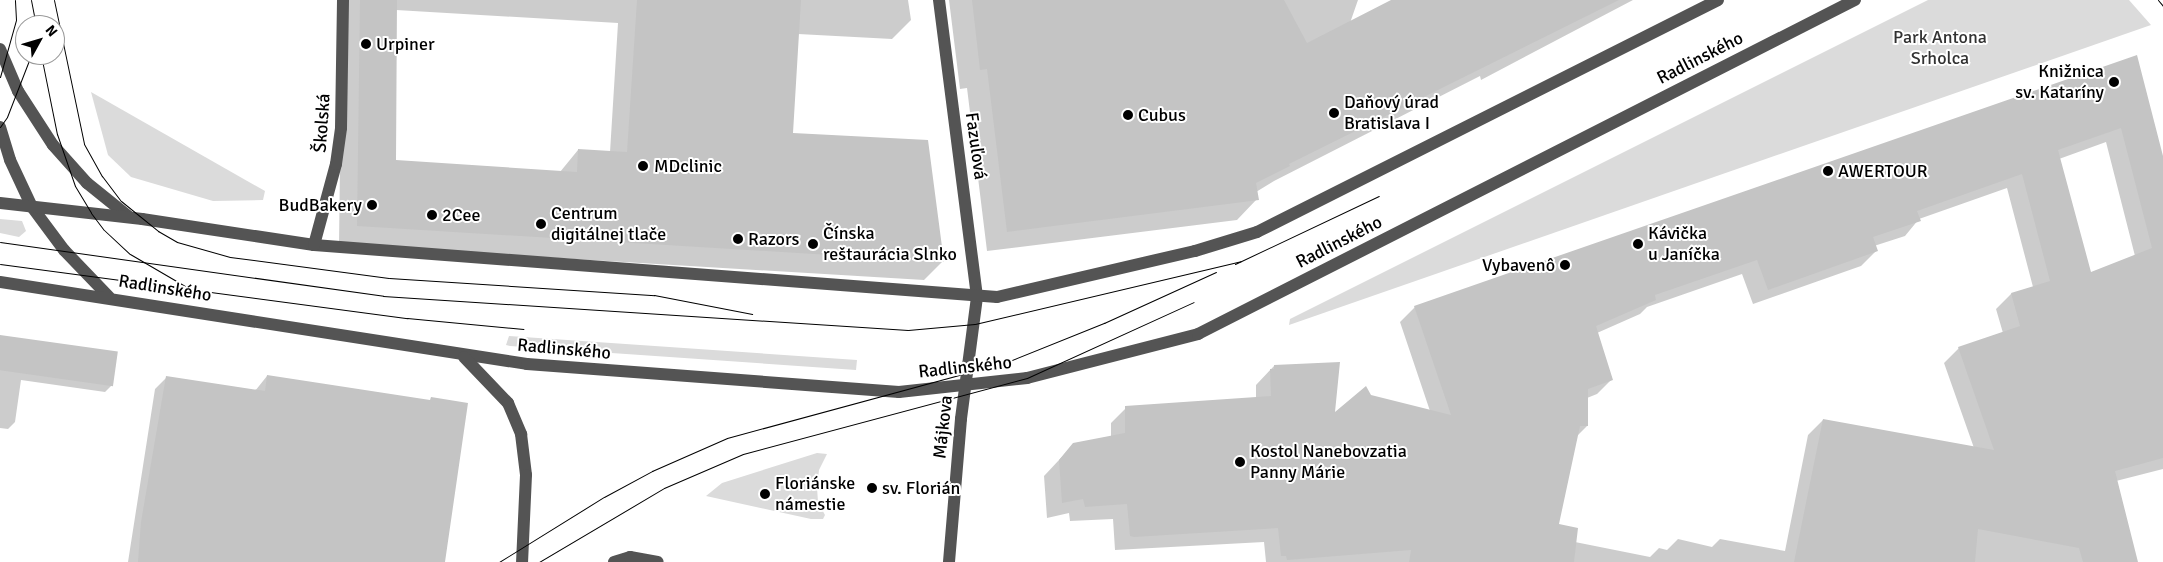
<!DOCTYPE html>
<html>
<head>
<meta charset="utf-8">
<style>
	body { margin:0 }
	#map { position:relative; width:2163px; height:562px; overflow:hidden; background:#fff; font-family:Signika,sans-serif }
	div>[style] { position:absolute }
	.green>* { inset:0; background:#dbdbdb }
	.shadow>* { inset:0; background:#0003 }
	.building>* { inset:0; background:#c4c4c4; transform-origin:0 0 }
	.minor>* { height:12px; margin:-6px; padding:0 6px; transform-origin:6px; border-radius:6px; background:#545454 }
	.tram>* { height:1px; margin:-0.5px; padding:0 0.5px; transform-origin:0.5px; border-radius:0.5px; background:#000 }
	.dots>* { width:14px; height:14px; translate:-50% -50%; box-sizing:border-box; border:2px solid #fff; border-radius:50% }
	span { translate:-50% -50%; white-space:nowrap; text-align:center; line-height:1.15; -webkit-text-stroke:4px #fff; paint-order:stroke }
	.park-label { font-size:18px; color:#323232 }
	.poi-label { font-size:18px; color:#000 }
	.left { translate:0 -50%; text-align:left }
	.right { translate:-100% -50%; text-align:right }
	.street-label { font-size:18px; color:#000 }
	.north { position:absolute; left:15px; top:15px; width:50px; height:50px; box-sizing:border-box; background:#fff; border:1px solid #999; border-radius:50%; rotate:51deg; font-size:14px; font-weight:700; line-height:20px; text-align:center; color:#000 }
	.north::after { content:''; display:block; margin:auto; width:18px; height:22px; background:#000; clip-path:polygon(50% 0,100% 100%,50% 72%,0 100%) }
</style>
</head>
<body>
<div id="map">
	<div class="green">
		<div style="clip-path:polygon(1928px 0,2129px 0,2151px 25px,1289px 325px,1290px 319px)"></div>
		<div style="clip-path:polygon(91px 92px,265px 191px,263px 200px,213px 201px,131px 177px,108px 155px)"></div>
		<div style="clip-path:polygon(0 219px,22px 221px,26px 231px,19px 237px,0 233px)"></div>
		<div style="clip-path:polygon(509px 336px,857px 360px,856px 370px,510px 346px,506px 345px)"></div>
		<div style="clip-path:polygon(817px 453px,827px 454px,819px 470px,817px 487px,818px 502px,825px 515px,823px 519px,811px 519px,706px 496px,722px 483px)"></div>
	</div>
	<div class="shadow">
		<div style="clip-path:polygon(evenodd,342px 0,908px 0,911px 20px,892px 39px,798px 34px,792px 135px,942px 262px,924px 280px,339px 245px,342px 0,396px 10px,618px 23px,610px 152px,578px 150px,560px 172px,395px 161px,396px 10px)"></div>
		<div style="clip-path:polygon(949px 0,1358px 0,1350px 23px,1394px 0,1633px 0,1481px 80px,1480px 76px,1274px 181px,1256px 192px,1257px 199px,1237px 220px,987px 251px,967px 88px,960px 89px)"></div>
		<div style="clip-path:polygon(evenodd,2136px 57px,2163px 162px,2163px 469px,2116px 481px,2137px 562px,1266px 562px,1264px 542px,1115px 550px,1113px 519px,1070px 521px,1069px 513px,1047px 518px,1044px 476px,1074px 444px,1111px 437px,1111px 423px,1126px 408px,1256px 398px,1256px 385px,1274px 366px,1333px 415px,1370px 396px,1430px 411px,1400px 322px,1415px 307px,2136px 57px,2106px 142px,2135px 256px,2090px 273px,2059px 159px,2106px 142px,2136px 57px,2007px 188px,2033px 287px,2011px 294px,1996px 309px,2003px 333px,1959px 348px,1944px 363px,1974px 448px,1823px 420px,1808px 435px,1785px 551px,1720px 539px,1712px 547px,1678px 539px,1667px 550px,1659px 548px,1650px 557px,1575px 542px,1558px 525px,1577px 436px,1587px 426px,1587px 398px,1597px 394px,1612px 379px,1597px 333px,1640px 314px,1647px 307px,1742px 274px,1753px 304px,1861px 266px,1876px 251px,1874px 246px,1905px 236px,1919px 219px,2007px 188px)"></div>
		<div style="clip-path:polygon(0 337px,112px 385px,105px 392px,21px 380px,15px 422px,8px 429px,0 428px)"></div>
		<div style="clip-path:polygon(267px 376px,444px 562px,128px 562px,155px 389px,167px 377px,255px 391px)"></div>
	</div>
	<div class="building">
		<div style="clip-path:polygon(360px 0,397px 0,396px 160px,577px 172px,578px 149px,627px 152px,637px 0,801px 0,793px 133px,928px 140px,944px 262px,357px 226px)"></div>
		<div style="clip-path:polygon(972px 0,1284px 0,1307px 43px,1391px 0,1619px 0,1289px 164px,1290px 166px,1256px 183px,1259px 200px,1007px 232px,987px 69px,980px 70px)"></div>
		<div style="clip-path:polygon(evenodd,2137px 55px,2163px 156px,2163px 458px,2115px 471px,2138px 562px,2083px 562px,2079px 548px,1978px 529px,1975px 562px,1794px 562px,1823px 419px,1994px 450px,1958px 347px,2020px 326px,2011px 293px,2050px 281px,2022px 174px,1917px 211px,1921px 221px,1873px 237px,1878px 251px,1768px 290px,1757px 260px,1655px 295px,1656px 300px,1596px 326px,1613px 380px,1588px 389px,1588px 426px,1580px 426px,1559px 524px,1578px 528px,1574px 562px,1409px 562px,1411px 550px,1287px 560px,1286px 556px,1281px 556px,1278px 528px,1134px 537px,1130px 536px,1127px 504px,1085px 507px,1083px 499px,1062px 503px,1059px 460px,1073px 443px,1125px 433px,1125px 406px,1271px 396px,1270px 369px,1274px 369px,1274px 365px,1340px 362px,1335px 412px,1366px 386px,1371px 395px,1451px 415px,1414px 306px,2137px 55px,2121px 128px,2152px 248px,2091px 272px,2058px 150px,2121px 128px)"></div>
		<div style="left:0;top:335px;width:119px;height:35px;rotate:8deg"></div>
		<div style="clip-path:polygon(267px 375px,430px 400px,431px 397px,468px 403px,445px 562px,138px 562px,141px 522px,166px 376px,265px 391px)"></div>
	</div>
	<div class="minor">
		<div style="left:939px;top:0;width:299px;rotate:82.7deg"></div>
		<div style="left:977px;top:297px;width:123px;rotate:97.5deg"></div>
		<div style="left:961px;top:419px;width:144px;rotate:94.8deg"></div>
		<div style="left:0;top:49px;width:46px;rotate:66.8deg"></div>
		<div style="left:18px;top:91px;width:64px;rotate:57.1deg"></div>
		<div style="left:53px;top:145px;width:51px;rotate:48.2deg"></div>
		<div style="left:87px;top:183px;width:53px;rotate:38.8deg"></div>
		<div style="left:0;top:127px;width:34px;rotate:73deg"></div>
		<div style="left:10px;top:160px;width:52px;rotate:64.9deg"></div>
		<div style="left:32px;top:207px;width:54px;rotate:53.3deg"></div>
		<div style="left:64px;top:250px;width:65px;rotate:46.2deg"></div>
		<div style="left:0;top:203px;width:143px;rotate:6.4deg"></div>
		<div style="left:142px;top:219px;width:174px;rotate:8.6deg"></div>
		<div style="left:314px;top:245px;width:685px;rotate:4.35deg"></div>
		<div style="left:997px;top:297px;width:203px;rotate:-13.1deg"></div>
		<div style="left:1195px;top:251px;width:65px;rotate:-17deg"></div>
		<div style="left:1257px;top:232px;width:516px;rotate:-26.71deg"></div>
		<div style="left:314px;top:245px;width:84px;rotate:-74.8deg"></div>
		<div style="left:336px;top:164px;width:36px;rotate:-82deg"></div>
		<div style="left:341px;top:128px;width:128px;rotate:-89.1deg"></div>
		<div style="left:0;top:282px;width:533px;rotate:8.84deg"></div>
		<div style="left:527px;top:364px;width:373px;rotate:4.3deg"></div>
		<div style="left:899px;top:392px;width:129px;rotate:-6.2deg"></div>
		<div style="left:1027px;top:378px;width:177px;rotate:-14.4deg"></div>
		<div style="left:1198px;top:334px;width:737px;rotate:-26.95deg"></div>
		<div style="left:464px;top:357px;width:64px;rotate:46.3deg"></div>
		<div style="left:508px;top:403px;width:34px;rotate:67deg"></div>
		<div style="left:521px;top:434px;width:41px;rotate:83deg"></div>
		<div style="left:526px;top:475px;width:87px;rotate:92.6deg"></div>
		<div style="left:614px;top:562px;width:17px;rotate:-17deg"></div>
		<div style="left:630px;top:557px;width:28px;rotate:10deg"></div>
	</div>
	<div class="tram">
		<div style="left:31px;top:0;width:25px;rotate:79deg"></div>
		<div style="left:54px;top:0;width:147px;rotate:78.2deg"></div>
		<div style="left:84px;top:144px;width:37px;rotate:61deg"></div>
		<div style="left:102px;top:176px;width:31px;rotate:53deg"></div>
		<div style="left:121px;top:201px;width:48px;rotate:39deg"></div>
		<div style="left:158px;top:231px;width:22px;rotate:30deg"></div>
		<div style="left:177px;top:242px;width:55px;rotate:15.8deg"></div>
		<div style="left:230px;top:257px;width:160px;rotate:7.5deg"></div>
		<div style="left:389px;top:278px;width:266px;rotate:3.7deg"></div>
		<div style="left:654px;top:295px;width:100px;rotate:11deg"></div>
		<div style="left:2158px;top:0;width:8px;rotate:50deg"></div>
		<div style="left:41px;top:55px;width:81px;rotate:78.6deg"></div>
		<div style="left:57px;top:134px;width:55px;rotate:70.9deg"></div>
		<div style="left:75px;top:186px;width:31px;rotate:59deg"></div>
		<div style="left:91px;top:213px;width:21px;rotate:53deg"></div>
		<div style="left:104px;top:230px;width:35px;rotate:43deg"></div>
		<div style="left:130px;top:254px;width:64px;rotate:30.2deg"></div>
		<div style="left:0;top:77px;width:59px;rotate:-74.3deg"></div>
		<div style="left:16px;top:20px;width:20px;rotate:-93deg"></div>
		<div style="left:0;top:127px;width:12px;rotate:-55deg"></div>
		<div style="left:7px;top:117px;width:66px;rotate:-68.8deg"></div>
		<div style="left:0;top:242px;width:387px;rotate:8deg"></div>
		<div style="left:383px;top:296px;width:526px;rotate:3.71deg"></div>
		<div style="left:908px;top:330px;width:67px;rotate:-5.1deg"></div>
		<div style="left:975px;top:324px;width:273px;rotate:-13.3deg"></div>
		<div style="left:0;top:264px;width:411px;rotate:7.6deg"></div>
		<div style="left:407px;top:318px;width:117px;rotate:5.4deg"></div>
		<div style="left:1235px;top:264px;width:159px;rotate:-25.3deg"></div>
		<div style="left:499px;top:562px;width:123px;rotate:-31.8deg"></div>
		<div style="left:604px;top:497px;width:55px;rotate:-28.4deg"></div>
		<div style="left:652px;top:471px;width:82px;rotate:-23.7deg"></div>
		<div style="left:727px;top:438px;width:290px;rotate:-15.2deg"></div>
		<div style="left:1007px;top:362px;width:105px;rotate:-21.9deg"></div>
		<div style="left:1104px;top:323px;width:123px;rotate:-24.5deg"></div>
		<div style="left:539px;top:562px;width:145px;rotate:-30.6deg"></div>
		<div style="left:664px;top:488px;width:86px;rotate:-23.3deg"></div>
		<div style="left:743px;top:454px;width:294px;rotate:-15deg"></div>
		<div style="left:1027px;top:378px;width:183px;rotate:-24.5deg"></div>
	</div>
	<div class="dots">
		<div style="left:366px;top:44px;background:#000"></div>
		<div style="left:2114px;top:82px;background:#000"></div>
		<div style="left:1334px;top:113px;background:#000"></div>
		<div style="left:1128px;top:115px;background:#000"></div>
		<div style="left:643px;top:166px;background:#000"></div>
		<div style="left:1828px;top:171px;background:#000"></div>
		<div style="left:372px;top:205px;background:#000"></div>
		<div style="left:432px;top:215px;background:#000"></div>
		<div style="left:541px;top:224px;background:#000"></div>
		<div style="left:738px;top:239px;background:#000"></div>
		<div style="left:813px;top:244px;background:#000"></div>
		<div style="left:1638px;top:244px;background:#000"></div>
		<div style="left:1565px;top:265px;background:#000"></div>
		<div style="left:1240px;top:462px;background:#000"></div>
		<div style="left:872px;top:488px;background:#000"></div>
		<div style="left:765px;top:494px;background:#000"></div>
	</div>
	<div class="park-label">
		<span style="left:1940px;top:48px">Park Antona<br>Srholca</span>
	</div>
	<div class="poi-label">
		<span class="left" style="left:376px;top:44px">Urpiner</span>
		<span class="right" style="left:2104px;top:82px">Knižnica<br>sv. Kataríny</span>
		<span class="left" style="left:1344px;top:113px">Daňový úrad<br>Bratislava I</span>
		<span class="left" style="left:1138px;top:115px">Cubus</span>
		<span class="left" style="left:654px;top:166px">MDclinic</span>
		<span class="left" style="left:1838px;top:171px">AWERTOUR</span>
		<span class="right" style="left:362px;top:205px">BudBakery</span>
		<span class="left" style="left:551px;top:224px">Centrum<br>digitálnej tlače</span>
		<span class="left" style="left:442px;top:215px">2Cee</span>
		<span class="left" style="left:823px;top:244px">Čínska<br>reštaurácia Slnko</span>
		<span class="left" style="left:1648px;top:244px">Kávička<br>u Janíčka</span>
		<span class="left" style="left:748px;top:239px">Razors</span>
		<span class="right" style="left:1555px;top:265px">Vybavenô</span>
		<span class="left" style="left:1250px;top:462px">Kostol Nanebovzatia<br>Panny Márie</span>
		<span class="left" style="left:775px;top:494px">Floriánske<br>námestie</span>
		<span class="left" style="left:882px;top:488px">sv. Florián</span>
	</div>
	<div class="street-label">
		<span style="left:1700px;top:58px;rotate:-27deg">Radlinského</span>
		<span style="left:322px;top:123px;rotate:-86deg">Školská</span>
		<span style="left:976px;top:146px;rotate:82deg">Fazuľová</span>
		<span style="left:1339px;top:242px;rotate:-27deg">Radlinského</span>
		<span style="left:165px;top:288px;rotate:9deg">Radlinského</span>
		<span style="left:564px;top:349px;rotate:5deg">Radlinského</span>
		<span style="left:965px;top:367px;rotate:-6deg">Radlinského</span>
		<span style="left:943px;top:427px;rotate:-84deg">Májkova</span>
	</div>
	<div class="north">N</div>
</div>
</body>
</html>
